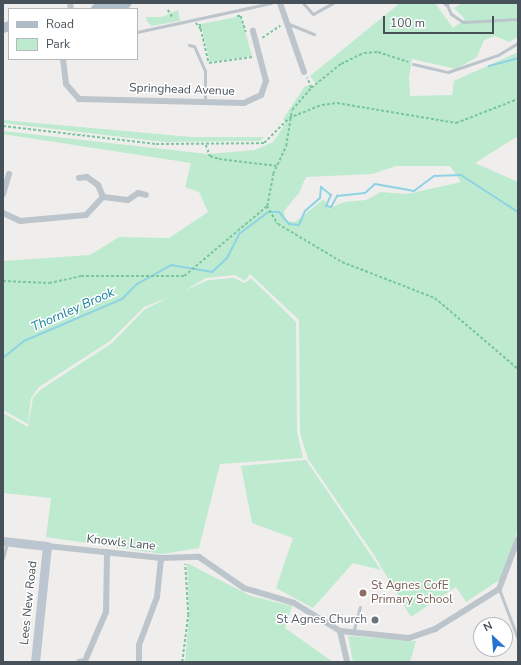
<!DOCTYPE html>
<html>
<head>
<meta charset="utf-8">
<style>
	body { margin:0 }
	#map { position:relative; width:521px; height:665px; overflow:hidden; background:#f0eded; font-family:"Nunito Sans",sans-serif }
	div>[style] { position:absolute }
	.green>* { inset:0; background:#beebcf }
	.stream>* { height:2px; margin:-1px; padding:0 1px; transform-origin:1px; border-radius:1px; background:#8ed3e4 }
	.path>* { height:1.5px; margin-top:-0.75px; transform-origin:0; background:repeating-linear-gradient(90deg,#79c69f 0 3px,transparent 0 5px) }
	.lane>* { height:3px; margin:-1.5px; padding:0 1.5px; transform-origin:1.5px; border-radius:1.5px; background:#bcc5cb }
	.street>* { height:6px; margin:-3px; padding:0 3px; transform-origin:3px; border-radius:3px; background:#bcc5cb }
	.secondary>* { height:9px; margin:-4.5px; padding:0 4.5px; transform-origin:4.5px; border-radius:4.5px; background:#bcc6d0 }
	.primary>* { height:10px; margin:-5px; padding:0 5px; transform-origin:5px; border-radius:5px; background:#afbdca }
	.dots>* { width:11px; height:11px; translate:-50% -50%; box-sizing:border-box; border:2px solid #fff; border-radius:50% }
	span { translate:-50% -50%; white-space:nowrap; text-align:center; line-height:1.15; -webkit-text-stroke:3px #fff; paint-order:stroke }
	.street-label { font-size:12px; color:#475159 }
	.education-label { font-size:12px; color:#785e54 }
	.left { translate:0 -50%; text-align:left }
	.worship-label { font-size:12px; color:#5b616d }
	.right { translate:-100% -50%; text-align:right }
	.water-label { font-size:13px; color:#17819c; font-style:italic }
	.frame { position:absolute; inset:0; border:4px solid #475159; pointer-events:none }
	.legend { position:absolute; left:8px; top:8px; width:130px; height:52px; box-sizing:border-box; background:#fff; border:1px solid #b5b9bd; margin:0; padding:5px 7px; list-style:none; font-size:12px; color:#475159 }
	.legend li { display:flex; align-items:center; gap:8px; height:20px }
	.legend b { width:20px; border:1px solid #b5b9bd }
	.north { position:absolute; left:473px; top:617px; width:40px; height:40px; box-sizing:border-box; background:#fff; border:1px solid #b5b9bd; border-radius:50%; rotate:334deg; font-size:11px; font-weight:700; line-height:16px; text-align:center; color:#475159 }
	.north::after { content:''; display:block; margin:auto; width:14px; height:18px; background:#2672d0; clip-path:polygon(50% 0,100% 100%,50% 72%,0 100%) }
	.scale { position:absolute; left:383px; top:16px; width:111px; height:18px; box-sizing:border-box; border:2px solid #475159; border-top:0; padding-left:5px; font-size:12px; line-height:14px; white-space:nowrap; color:#475159; -webkit-text-stroke:3px #fff; paint-order:stroke }
</style>
</head>
<body>
<div id="map">
	<div class="green">
		<div style="clip-path:polygon(evenodd,400px 3px,435px 3px,453px 28px,465px 19px,454px 8px,462px 3px,518px 3px,518px 37px,509px 42px,495px 36px,484px 40px,477px 57px,456px 69px,412px 59px,409px 77px,410px 96px,452px 95px,454px 81px,518px 52px,518px 136px,475px 163px,518px 182px,518px 529px,501px 579px,466px 602px,456px 587px,411px 617px,374px 555px,308px 459px,300px 433px,299px 320px,250px 274px,245px 281px,235px 275px,206px 278px,184px 291px,208px 280px,234px 278px,245px 283px,251px 278px,296px 322px,297px 431px,303px 458px,220px 464px,199px 548px,162px 554px,46px 537px,51px 498px,3px 493px,3px 413px,28px 427px,33px 398px,40px 390px,112px 343px,145px 309px,170px 297px,144px 307px,110px 341px,39px 387px,31px 398px,28px 424px,3px 410px,3px 261px,90px 255px,119px 237px,169px 238px,208px 212px,199px 192px,185px 187px,191px 163px,3px 134px,3px 131px,208px 154px,255px 150px,273px 142px,286px 123px,283px 119px,305px 86px,317px 85px,310px 76px,400px 3px,396px 166px,450px 166px,461px 182px,407px 194px,381px 192px,366px 200px,344px 202px,328px 209px,324px 199px,295px 222px,285px 221px,284px 211px,299px 193px,306px 177px,372px 174px,396px 166px)"></div>
		<div style="clip-path:polygon(178px 10px,180px 21px,151px 26px,147px 21px,146px 17px,162px 17px)"></div>
		<div style="clip-path:polygon(241px 16px,252px 56px,210px 62px,201px 24px)"></div>
		<div style="clip-path:polygon(3px 120px,192px 137px,264px 137px,260px 141px,164px 142px,3px 123px)"></div>
		<div style="clip-path:polygon(306px 460px,381px 570px,353px 563px,313px 608px,276px 588px,293px 538px,252px 523px,241px 466px)"></div>
		<div style="clip-path:polygon(187px 563px,251px 596px,292px 606px,285px 628px,333px 662px,185px 662px,189px 615px)"></div>
		<div style="clip-path:polygon(348px 636px,416px 641px,410px 662px,353px 662px)"></div>
	</div>
	<div class="stream">
		<div style="left:489px;top:66px;width:30px;rotate:-15deg"></div>
		<div style="left:3px;top:358px;width:27px;rotate:-39deg"></div>
		<div style="left:24px;top:341px;width:107px;rotate:-23.2deg"></div>
		<div style="left:122px;top:299px;width:21px;rotate:-45deg"></div>
		<div style="left:137px;top:284px;width:39px;rotate:-29deg"></div>
		<div style="left:171px;top:265px;width:42px;rotate:9.7deg"></div>
		<div style="left:212px;top:272px;width:21px;rotate:-43deg"></div>
		<div style="left:227px;top:258px;width:27px;rotate:-63deg"></div>
		<div style="left:239px;top:234px;width:36px;rotate:-37deg"></div>
		<div style="left:268px;top:212px;width:11px"></div>
		<div style="left:279px;top:212px;width:16px;rotate:50deg"></div>
		<div style="left:289px;top:224px;width:10px;rotate:6deg"></div>
		<div style="left:299px;top:225px;width:15px;rotate:-67deg"></div>
		<div style="left:305px;top:211px;width:20px;rotate:-41deg"></div>
		<div style="left:320px;top:198px;width:11px;rotate:-85deg"></div>
		<div style="left:321px;top:187px;width:13px;rotate:39deg"></div>
		<div style="left:331px;top:195px;width:12px;rotate:114deg"></div>
		<div style="left:326px;top:206px;width:5px;rotate:11deg"></div>
		<div style="left:331px;top:207px;width:13px;rotate:-61deg"></div>
		<div style="left:337px;top:196px;width:28px;rotate:-6deg"></div>
		<div style="left:365px;top:193px;width:13px;rotate:-42deg"></div>
		<div style="left:375px;top:184px;width:40px;rotate:10deg"></div>
		<div style="left:414px;top:191px;width:25px;rotate:-37deg"></div>
		<div style="left:434px;top:176px;width:27px;rotate:-2deg"></div>
		<div style="left:461px;top:175px;width:68px;rotate:33deg"></div>
	</div>
	<div class="path">
		<div style="left:168px;top:10px;width:9px;rotate:58deg"></div>
		<div style="left:237px;top:16px;width:4px"></div>
		<div style="left:241px;top:16px;width:17px;rotate:73deg"></div>
		<div style="left:196px;top:23px;width:8px;rotate:50deg"></div>
		<div style="left:201px;top:29px;width:35px;rotate:77deg"></div>
		<div style="left:209px;top:63px;width:44px;rotate:-7.8deg"></div>
		<div style="left:200px;top:24px;width:5px;rotate:79deg"></div>
		<div style="left:262px;top:38px;width:22px;rotate:-34deg"></div>
		<div style="left:311px;top:88px;width:38px;rotate:-39deg"></div>
		<div style="left:341px;top:64px;width:25px;rotate:-26deg"></div>
		<div style="left:364px;top:53px;width:14px;rotate:-4deg"></div>
		<div style="left:378px;top:52px;width:32px;rotate:18deg"></div>
		<div style="left:3px;top:126px;width:154px;rotate:6.7deg"></div>
		<div style="left:156px;top:144px;width:108px;rotate:-0.5deg"></div>
		<div style="left:264px;top:143px;width:35px;rotate:-45deg"></div>
		<div style="left:289px;top:118px;width:35px;rotate:-22deg"></div>
		<div style="left:322px;top:105px;width:15px;rotate:-8deg"></div>
		<div style="left:337px;top:103px;width:121px;rotate:9.5deg"></div>
		<div style="left:456px;top:123px;width:66px;rotate:-21.2deg"></div>
		<div style="left:206px;top:145px;width:12px;rotate:70deg"></div>
		<div style="left:210px;top:156px;width:9px;rotate:18deg"></div>
		<div style="left:219px;top:159px;width:59px;rotate:6.8deg"></div>
		<div style="left:267px;top:206px;width:21px;rotate:59deg"></div>
		<div style="left:278px;top:224px;width:74px;rotate:30.7deg"></div>
		<div style="left:342px;top:262px;width:100px;rotate:21.2deg"></div>
		<div style="left:435px;top:298px;width:109px;rotate:40.5deg"></div>
		<div style="left:3px;top:281px;width:46px;rotate:2.5deg"></div>
		<div style="left:49px;top:283px;width:33px;rotate:-12deg"></div>
		<div style="left:81px;top:276px;width:103px"></div>
		<div style="left:184px;top:276px;width:109px;rotate:-40.1deg"></div>
		<div style="left:267px;top:206px;width:33px;rotate:-79deg"></div>
		<div style="left:273px;top:174px;width:31px;rotate:-65deg"></div>
		<div style="left:286px;top:146px;width:36px;rotate:-81deg"></div>
		<div style="left:292px;top:110px;width:29px;rotate:-49deg"></div>
		<div style="left:311px;top:88px;width:11px;rotate:-112deg"></div>
		<div style="left:182px;top:662px;width:47px;rotate:-82.7deg"></div>
		<div style="left:188px;top:615px;width:51px;rotate:-93.4deg"></div>
	</div>
	<div class="lane">
		<div style="left:303px;top:3px;width:15px;rotate:48deg"></div>
		<div style="left:313px;top:14px;width:23px;rotate:-29deg"></div>
		<div style="left:447px;top:5px;width:10px;rotate:66deg"></div>
		<div style="left:451px;top:14px;width:14px;rotate:34deg"></div>
		<div style="left:463px;top:22px;width:55px;rotate:-3.1deg"></div>
		<div style="left:289px;top:24px;width:27px;rotate:22deg"></div>
		<div style="left:137px;top:32px;width:137px;rotate:-12.2deg"></div>
		<div style="left:189px;top:45px;width:5px;rotate:11deg"></div>
		<div style="left:194px;top:46px;width:27px;rotate:66deg"></div>
		<div style="left:205px;top:71px;width:31px;rotate:90deg"></div>
		<div style="left:413px;top:64px;width:36px;rotate:13deg"></div>
		<div style="left:448px;top:72px;width:53px;rotate:-18.8deg"></div>
		<div style="left:498px;top:55px;width:23px;rotate:-31deg"></div>
		<div style="left:3px;top:558px;width:16px;rotate:-75deg"></div>
		<div style="left:499px;top:589px;width:53px;rotate:69.2deg"></div>
		<div style="left:353px;top:633px;width:27px;rotate:-75deg"></div>
	</div>
	<div class="street">
		<div style="left:70px;top:3px;width:6px;rotate:81deg"></div>
		<div style="left:280px;top:3px;width:73px;rotate:70.8deg"></div>
		<div style="left:446px;top:3px;width:1px;rotate:45deg"></div>
		<div style="left:63px;top:59px;width:25px;rotate:83deg"></div>
		<div style="left:66px;top:84px;width:20px;rotate:49deg"></div>
		<div style="left:79px;top:99px;width:165px;rotate:1.4deg"></div>
		<div style="left:244px;top:103px;width:19px;rotate:-25deg"></div>
		<div style="left:261px;top:95px;width:15px;rotate:-70deg"></div>
		<div style="left:266px;top:81px;width:52px;rotate:-104.6deg"></div>
		<div style="left:79px;top:178px;width:8px;rotate:-7deg"></div>
		<div style="left:87px;top:177px;width:14px;rotate:36deg"></div>
		<div style="left:98px;top:185px;width:13px;rotate:67deg"></div>
		<div style="left:3px;top:194px;width:21px;rotate:-73deg"></div>
		<div style="left:103px;top:197px;width:25px;rotate:7deg"></div>
		<div style="left:128px;top:200px;width:12px;rotate:-35deg"></div>
		<div style="left:138px;top:193px;width:8px;rotate:14deg"></div>
		<div style="left:3px;top:213px;width:19px;rotate:25deg"></div>
		<div style="left:20px;top:221px;width:66px;rotate:-5.2deg"></div>
		<div style="left:86px;top:215px;width:25px;rotate:-47deg"></div>
		<div style="left:47px;top:546px;width:115px;rotate:6deg"></div>
		<div style="left:161px;top:558px;width:38px;rotate:-2deg"></div>
		<div style="left:199px;top:557px;width:55px;rotate:34.6deg"></div>
		<div style="left:244px;top:588px;width:52px;rotate:16.7deg"></div>
		<div style="left:294px;top:603px;width:54px;rotate:31.3deg"></div>
		<div style="left:340px;top:631px;width:69px;rotate:5.8deg"></div>
		<div style="left:409px;top:638px;width:28px;rotate:-19deg"></div>
		<div style="left:435px;top:629px;width:75px;rotate:-32deg"></div>
		<div style="left:499px;top:589px;width:53px;rotate:-69.2deg"></div>
		<div style="left:340px;top:631px;width:32px;rotate:77deg"></div>
		<div style="left:79px;top:662px;width:6px;rotate:-9deg"></div>
		<div style="left:85px;top:661px;width:53px;rotate:-66.8deg"></div>
		<div style="left:106px;top:612px;width:60px;rotate:-89deg"></div>
		<div style="left:139px;top:662px;width:17px;rotate:-90deg"></div>
		<div style="left:139px;top:645px;width:51px;rotate:-69.4deg"></div>
		<div style="left:157px;top:597px;width:39px;rotate:-84deg"></div>
	</div>
	<div class="secondary">
		<div style="left:3px;top:541px;width:44px;rotate:6.5deg"></div>
		<div style="left:47px;top:546px;width:117px;rotate:95.9deg"></div>
	</div>
	<div class="primary">
		<div style="left:96px;top:9px;width:31px;rotate:-11deg"></div>
		<div style="left:3px;top:28px;width:6px;rotate:-18deg"></div>
	</div>
	<div class="dots">
		<div style="left:363px;top:593px;background:#8d6e63"></div>
		<div style="left:375px;top:620px;background:#6b7280"></div>
	</div>
	<div class="street-label">
		<span style="left:182px;top:90px;rotate:2deg">Springhead Avenue</span>
		<span style="left:121px;top:543px;rotate:6deg">Knowls Lane</span>
		<span style="left:29px;top:603px;rotate:-84deg">Lees New Road</span>
	</div>
	<div class="education-label">
		<span class="left" style="left:371px;top:593px">St Agnes CofE<br>Primary School</span>
	</div>
	<div class="worship-label">
		<span class="right" style="left:367px;top:620px">St Agnes Church</span>
	</div>
	<div class="water-label">
		<span style="left:73px;top:310px;rotate:-24deg">Thornley Brook</span>
	</div>
	<div class="frame"></div>
	<ul class="legend">
	<li><b style="height:5px;background:#afbdca"></b>Road</li>
	<li><b style="height:11px;background:#beebcf"></b>Park</li>
	</ul>
	<div class="north">N</div>
	<div class="scale">100 m</div>
</div>
</body>
</html>
